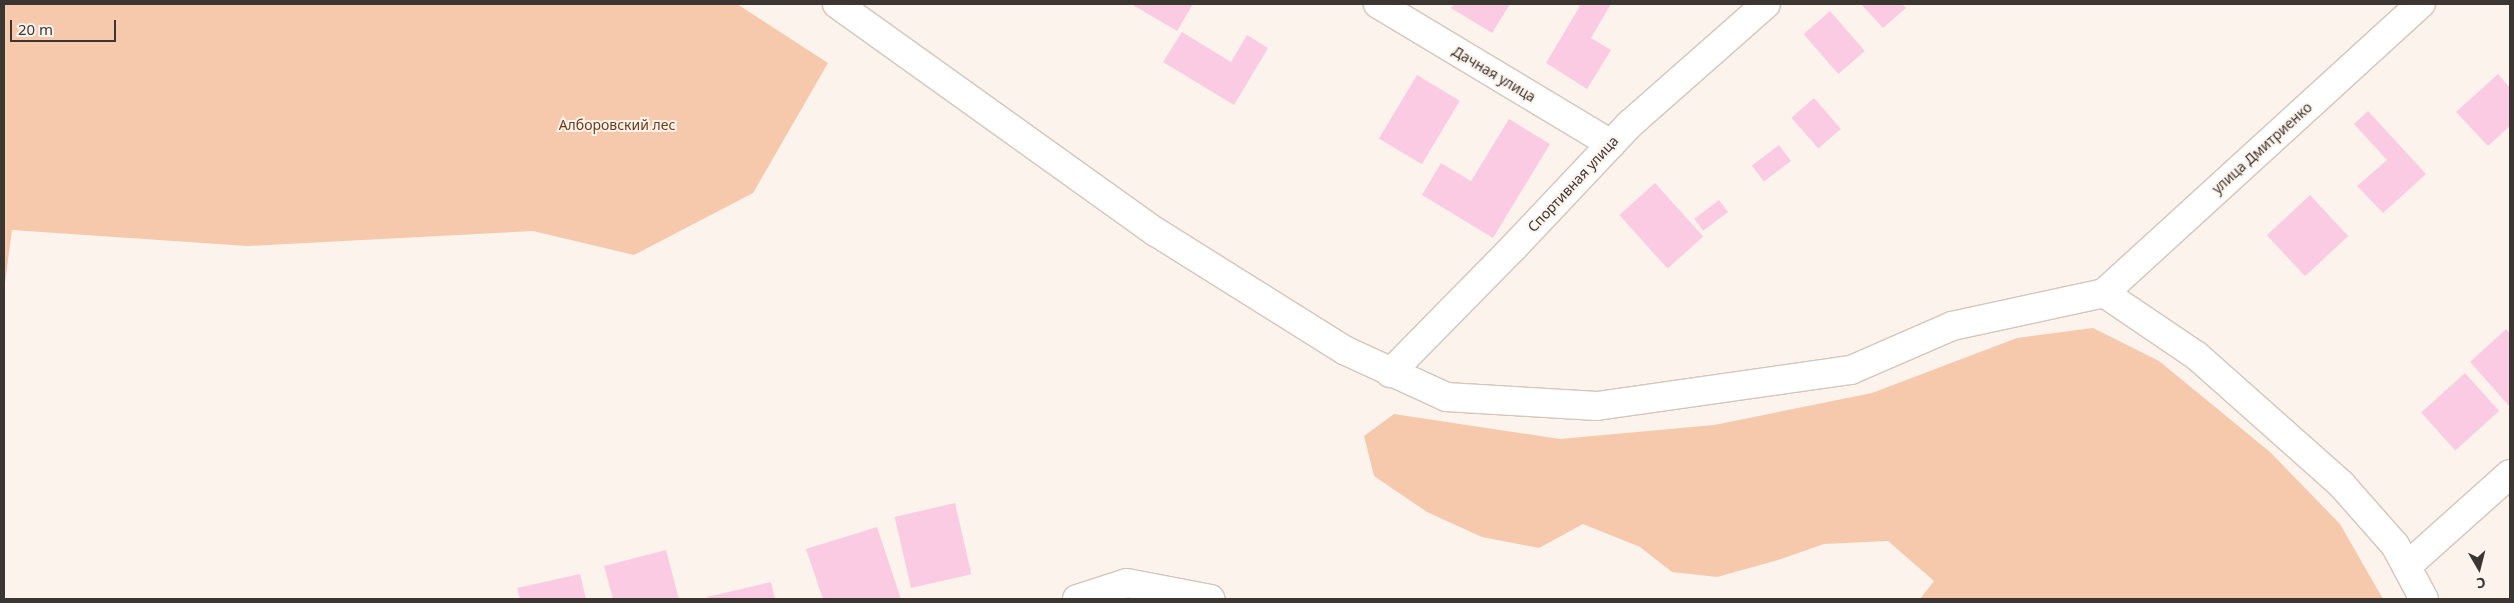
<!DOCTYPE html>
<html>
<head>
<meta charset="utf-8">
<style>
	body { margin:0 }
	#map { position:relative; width:2514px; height:603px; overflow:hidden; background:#fdf3ed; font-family:"Noto Sans",sans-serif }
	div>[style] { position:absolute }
	.green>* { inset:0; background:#f6c9ac }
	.building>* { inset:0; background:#fbcbe3; transform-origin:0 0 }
	.roads { filter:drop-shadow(1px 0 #d5c5bb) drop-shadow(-1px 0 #d5c5bb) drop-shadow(0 1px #d5c5bb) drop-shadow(0 -1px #d5c5bb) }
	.minor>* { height:28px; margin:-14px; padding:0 14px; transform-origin:14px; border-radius:14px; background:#fff }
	span { translate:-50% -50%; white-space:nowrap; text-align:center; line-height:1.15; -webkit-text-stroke:4px #fdf3ed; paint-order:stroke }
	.street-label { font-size:14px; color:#3c3632 }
	.park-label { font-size:14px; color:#6d3b16 }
	.frame { position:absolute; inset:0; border:5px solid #3c3632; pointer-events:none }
	.north { position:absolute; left:2454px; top:543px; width:50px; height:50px; -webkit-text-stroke:4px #fdf3ed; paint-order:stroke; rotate:172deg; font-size:14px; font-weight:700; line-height:20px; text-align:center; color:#3c3632 }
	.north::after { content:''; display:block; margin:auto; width:18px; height:22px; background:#3c3632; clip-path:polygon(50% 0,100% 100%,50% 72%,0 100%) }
	.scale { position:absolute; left:10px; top:20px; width:106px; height:22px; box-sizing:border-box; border:2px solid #3c3632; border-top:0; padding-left:6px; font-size:15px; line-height:18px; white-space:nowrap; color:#3c3632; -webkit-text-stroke:4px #fdf3ed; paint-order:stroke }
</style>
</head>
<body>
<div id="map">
	<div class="green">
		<div style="clip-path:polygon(4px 4px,737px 4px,828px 63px,753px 193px,634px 255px,533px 231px,247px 246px,12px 230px,4px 291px)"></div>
		<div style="clip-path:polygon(2093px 328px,2159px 361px,2270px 452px,2340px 524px,2383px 599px,1920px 599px,1934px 581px,1888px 541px,1824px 544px,1778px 560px,1717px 577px,1672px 572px,1640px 547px,1583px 524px,1539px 548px,1482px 537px,1427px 512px,1374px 476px,1364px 436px,1394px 414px,1560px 439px,1714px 425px,1872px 393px,2017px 338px)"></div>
	</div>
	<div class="building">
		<div style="clip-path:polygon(1131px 4px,1193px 4px,1177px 31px)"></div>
		<div style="clip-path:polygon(1454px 4px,1510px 4px,1492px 33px,1451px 8px)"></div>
		<div style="clip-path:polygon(1576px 4px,1611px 4px,1591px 38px,1611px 50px,1587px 89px,1546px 63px,1580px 6px)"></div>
		<div style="clip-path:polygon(1861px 4px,1902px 4px,1906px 8px,1883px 28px)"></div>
		<div style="left:1830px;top:11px;width:53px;height:35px;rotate:49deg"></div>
		<div style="clip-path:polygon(1182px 32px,1231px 62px,1247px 35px,1268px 48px,1234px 105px,1163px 62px)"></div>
		<div style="clip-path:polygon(2498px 74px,2510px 88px,2510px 126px,2488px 146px,2456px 112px)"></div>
		<div style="left:1417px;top:75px;width:50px;height:74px;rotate:31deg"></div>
		<div style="left:1814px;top:98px;width:41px;height:30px;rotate:49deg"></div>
		<div style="clip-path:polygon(2368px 111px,2426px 174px,2383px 213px,2357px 186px,2387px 160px,2354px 124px)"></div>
		<div style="clip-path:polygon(1509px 119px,1550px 144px,1493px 238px,1422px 195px,1441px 163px,1471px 181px)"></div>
		<div style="left:1779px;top:145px;width:20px;height:34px;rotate:53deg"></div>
		<div style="left:1655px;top:183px;width:72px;height:48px;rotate:48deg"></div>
		<div style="left:2310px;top:195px;width:56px;height:59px;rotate:47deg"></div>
		<div style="left:1719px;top:200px;width:15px;height:31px;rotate:53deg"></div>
		<div style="clip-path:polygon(2506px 329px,2510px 334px,2510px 407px,2470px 362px)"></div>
		<div style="left:2465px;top:373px;width:51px;height:59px;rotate:48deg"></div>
		<div style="left:955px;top:503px;width:73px;height:62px;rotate:77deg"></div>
		<div style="clip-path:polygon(877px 527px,901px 599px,823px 599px,806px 549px)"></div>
		<div style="clip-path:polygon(666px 550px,679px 599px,613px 599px,604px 566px)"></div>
		<div style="clip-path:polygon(580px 574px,586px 599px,520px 599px,517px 588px)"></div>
		<div style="clip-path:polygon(771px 582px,775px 599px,708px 599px,707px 597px)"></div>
	</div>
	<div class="roads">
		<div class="minor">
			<div style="left:837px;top:4px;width:392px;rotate:35.6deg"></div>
			<div style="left:1156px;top:232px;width:222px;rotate:32.1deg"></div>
			<div style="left:1344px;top:350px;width:112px;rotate:24.7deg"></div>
			<div style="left:1446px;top:397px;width:151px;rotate:3.4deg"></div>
			<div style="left:1597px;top:406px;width:257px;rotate:-8.1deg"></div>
			<div style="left:1851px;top:370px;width:110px;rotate:-23.5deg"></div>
			<div style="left:1952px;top:326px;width:156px;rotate:-12.2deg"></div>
			<div style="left:2104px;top:293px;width:112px;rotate:34.1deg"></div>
			<div style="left:2197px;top:356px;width:193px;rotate:41.6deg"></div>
			<div style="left:2341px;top:484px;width:81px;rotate:48.5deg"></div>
			<div style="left:2395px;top:545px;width:61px;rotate:61.8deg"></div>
			<div style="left:1378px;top:4px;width:272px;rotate:31deg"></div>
			<div style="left:2104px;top:293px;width:429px;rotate:-42.4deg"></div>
			<div style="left:1390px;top:373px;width:175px;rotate:-45.5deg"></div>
			<div style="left:1513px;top:248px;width:170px;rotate:-46.7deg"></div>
			<div style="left:1630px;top:124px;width:181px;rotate:-41.4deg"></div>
			<div style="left:2407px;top:566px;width:138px;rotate:-41.8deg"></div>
			<div style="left:1077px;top:599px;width:52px;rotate:-17.7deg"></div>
			<div style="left:1127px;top:583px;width:85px;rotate:10.9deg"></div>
		</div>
	</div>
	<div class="street-label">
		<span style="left:1494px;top:74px;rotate:31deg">Дачная улица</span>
		<span style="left:2262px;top:148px;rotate:-42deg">улица Дмитриенко</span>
		<span style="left:1573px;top:184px;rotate:-47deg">Спортивная улица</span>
	</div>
	<div class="park-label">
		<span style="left:617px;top:125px">Алборовский лес</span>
	</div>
	<div class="frame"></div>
	<div class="north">С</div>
	<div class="scale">20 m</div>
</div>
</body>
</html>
